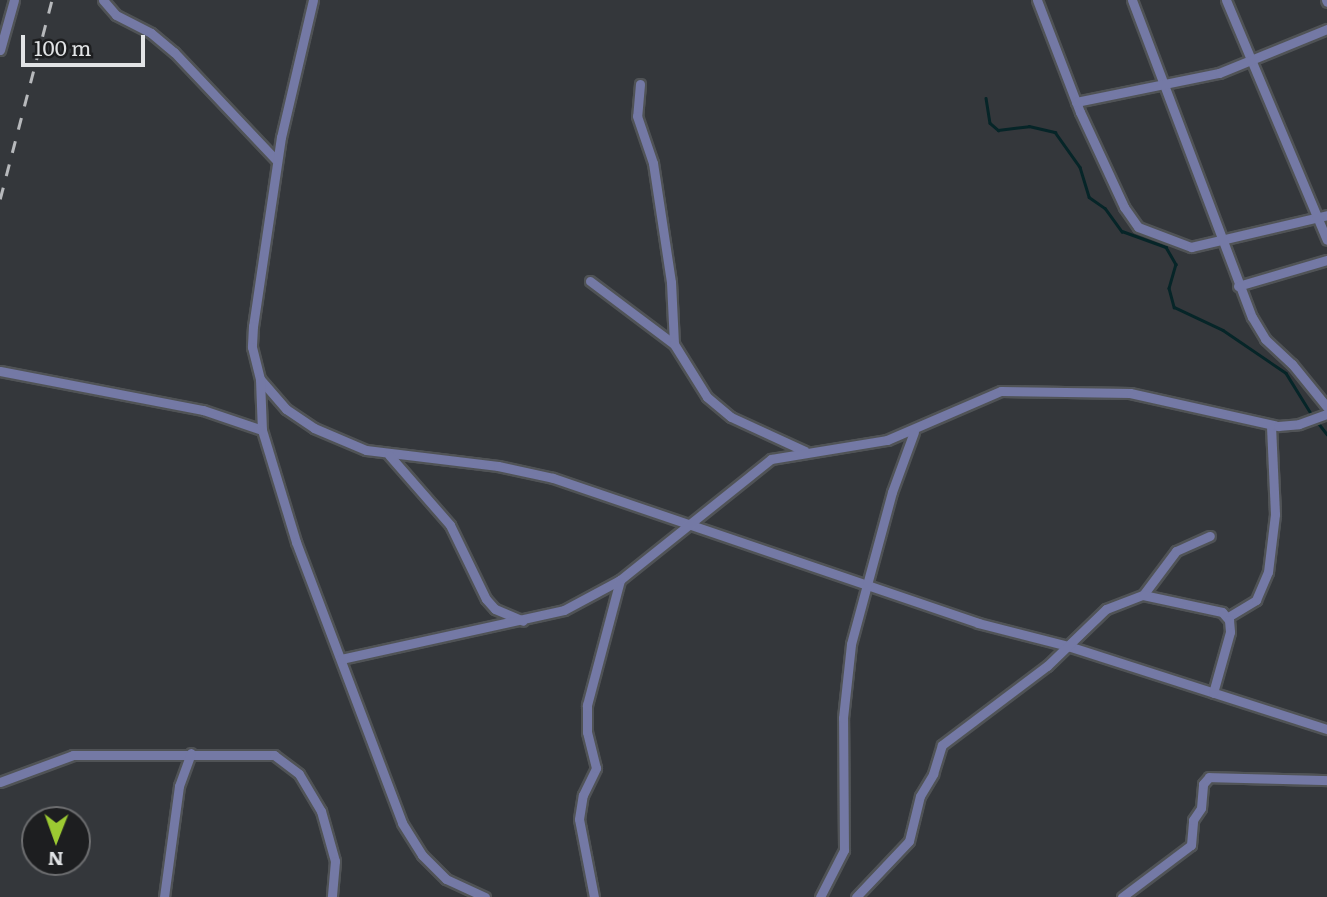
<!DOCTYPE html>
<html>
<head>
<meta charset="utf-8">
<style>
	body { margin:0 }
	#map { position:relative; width:1327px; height:897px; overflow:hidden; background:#34373b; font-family:Literata,serif }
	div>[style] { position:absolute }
	.stream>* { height:2.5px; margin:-1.25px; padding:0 1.25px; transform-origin:1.25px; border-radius:1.25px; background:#062528 }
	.roads { filter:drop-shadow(2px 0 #505356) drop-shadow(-2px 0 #505356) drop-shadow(0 2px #505356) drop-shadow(0 -2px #505356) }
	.minor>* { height:9px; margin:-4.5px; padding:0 4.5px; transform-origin:4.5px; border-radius:4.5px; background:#7479a5 }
	.rail>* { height:2.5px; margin-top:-1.25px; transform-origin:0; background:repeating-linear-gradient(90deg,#b7b9bc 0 12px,transparent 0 24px) }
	span { translate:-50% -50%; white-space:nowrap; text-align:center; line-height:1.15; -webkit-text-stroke:6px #1d1e20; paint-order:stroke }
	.north { position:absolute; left:21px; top:806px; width:70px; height:70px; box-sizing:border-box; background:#1d1e20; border:2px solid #6c6d6f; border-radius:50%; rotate:181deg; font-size:19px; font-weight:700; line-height:28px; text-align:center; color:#e2e4e6 }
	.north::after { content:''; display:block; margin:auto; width:24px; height:32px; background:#9cca32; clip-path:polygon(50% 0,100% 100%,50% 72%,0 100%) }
	.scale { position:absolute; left:21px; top:35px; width:124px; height:32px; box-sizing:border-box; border:4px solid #e2e4e6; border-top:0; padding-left:9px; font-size:21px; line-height:24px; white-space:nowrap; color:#e2e4e6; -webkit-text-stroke:5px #1d1e20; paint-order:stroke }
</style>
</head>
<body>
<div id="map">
	<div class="stream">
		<div style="left:986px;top:98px;width:25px;rotate:81deg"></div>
		<div style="left:990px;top:123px;width:11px;rotate:41deg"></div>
		<div style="left:998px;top:130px;width:31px;rotate:-7deg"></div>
		<div style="left:1029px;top:126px;width:27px;rotate:13deg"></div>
		<div style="left:1055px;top:132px;width:43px;rotate:54.5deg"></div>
		<div style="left:1080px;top:167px;width:31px;rotate:73deg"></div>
		<div style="left:1089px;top:197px;width:19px;rotate:35deg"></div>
		<div style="left:1105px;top:208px;width:29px;rotate:54deg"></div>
		<div style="left:1122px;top:231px;width:47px;rotate:20deg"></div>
		<div style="left:1166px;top:247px;width:20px;rotate:60deg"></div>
		<div style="left:1176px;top:264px;width:25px;rotate:106deg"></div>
		<div style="left:1169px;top:288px;width:20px;rotate:75deg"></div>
		<div style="left:1174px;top:307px;width:54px;rotate:25.1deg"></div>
		<div style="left:1223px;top:330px;width:76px;rotate:34.3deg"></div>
		<div style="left:1286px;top:373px;width:49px;rotate:58.2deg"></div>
		<div style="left:1316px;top:420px;width:18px;rotate:52deg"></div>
	</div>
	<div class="roads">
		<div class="minor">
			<div style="left:103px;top:0;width:20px;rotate:49deg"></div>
			<div style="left:116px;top:15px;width:39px;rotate:27deg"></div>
			<div style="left:151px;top:33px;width:30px;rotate:40deg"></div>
			<div style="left:174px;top:52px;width:150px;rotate:46.6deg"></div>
			<div style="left:313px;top:0;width:141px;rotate:103.1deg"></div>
			<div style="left:281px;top:137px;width:191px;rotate:98.4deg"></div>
			<div style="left:253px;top:326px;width:21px;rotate:93deg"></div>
			<div style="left:252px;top:347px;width:33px;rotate:76deg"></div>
			<div style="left:260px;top:379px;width:40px;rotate:49deg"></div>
			<div style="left:286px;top:409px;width:34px;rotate:34deg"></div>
			<div style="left:314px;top:428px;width:56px;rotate:22.9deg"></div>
			<div style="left:366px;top:450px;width:133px;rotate:6.9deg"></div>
			<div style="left:498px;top:466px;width:56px;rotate:12.3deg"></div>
			<div style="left:553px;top:478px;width:449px;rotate:18.8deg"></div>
			<div style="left:978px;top:623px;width:93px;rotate:14.3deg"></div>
			<div style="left:1068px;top:646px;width:272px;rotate:17.8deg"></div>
			<div style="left:1037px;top:0;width:120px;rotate:69deg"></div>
			<div style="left:1080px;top:112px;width:105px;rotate:65.1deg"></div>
			<div style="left:1124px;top:207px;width:24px;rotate:55deg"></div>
			<div style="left:1138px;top:227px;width:57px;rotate:20.7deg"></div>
			<div style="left:1191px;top:247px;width:140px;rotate:-13.2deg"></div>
			<div style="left:1132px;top:0;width:339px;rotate:69.3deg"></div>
			<div style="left:1252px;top:317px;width:26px;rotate:59deg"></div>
			<div style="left:1265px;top:339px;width:37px;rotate:43deg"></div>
			<div style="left:1292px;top:364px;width:55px;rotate:50.9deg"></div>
			<div style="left:1226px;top:0;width:260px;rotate:67.2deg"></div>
			<div style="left:1326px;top:0;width:2px;rotate:63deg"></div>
			<div style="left:0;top:50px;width:52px;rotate:-74.4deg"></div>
			<div style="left:640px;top:84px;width:32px;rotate:95deg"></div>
			<div style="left:637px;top:116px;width:50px;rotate:71.2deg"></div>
			<div style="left:653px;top:163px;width:120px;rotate:81.4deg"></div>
			<div style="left:671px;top:282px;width:62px;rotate:87.2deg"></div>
			<div style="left:1076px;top:102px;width:146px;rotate:-11.5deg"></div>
			<div style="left:1219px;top:73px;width:117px;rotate:-22.2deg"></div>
			<div style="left:590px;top:281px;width:105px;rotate:36.9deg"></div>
			<div style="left:674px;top:344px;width:62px;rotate:58.1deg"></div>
			<div style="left:707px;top:397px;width:31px;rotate:40deg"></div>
			<div style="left:731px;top:417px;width:81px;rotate:24.7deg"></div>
			<div style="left:1238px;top:286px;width:93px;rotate:-16.3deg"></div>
			<div style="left:0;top:371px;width:207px;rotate:10.9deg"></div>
			<div style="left:203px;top:410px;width:62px;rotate:18.7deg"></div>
			<div style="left:260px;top:379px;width:51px;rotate:87.8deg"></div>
			<div style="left:262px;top:430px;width:117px;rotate:73.1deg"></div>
			<div style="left:296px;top:542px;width:300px;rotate:69.3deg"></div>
			<div style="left:402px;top:823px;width:38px;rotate:58deg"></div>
			<div style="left:422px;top:855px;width:34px;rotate:45deg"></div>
			<div style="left:446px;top:879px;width:43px;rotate:24.8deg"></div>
			<div style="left:389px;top:455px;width:93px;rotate:48.9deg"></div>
			<div style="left:450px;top:525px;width:82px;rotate:64.1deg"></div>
			<div style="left:486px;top:599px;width:13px;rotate:48deg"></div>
			<div style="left:495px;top:609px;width:30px;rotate:23deg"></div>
			<div style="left:1143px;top:595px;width:55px;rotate:-53.1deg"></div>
			<div style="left:1176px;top:551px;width:37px;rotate:-24deg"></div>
			<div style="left:1228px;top:617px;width:33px;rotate:-31deg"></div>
			<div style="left:1256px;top:600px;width:30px;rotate:-67deg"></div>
			<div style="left:1268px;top:572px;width:58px;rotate:-83.1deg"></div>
			<div style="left:1275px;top:514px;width:89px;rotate:-92.6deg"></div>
			<div style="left:341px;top:659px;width:228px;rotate:-12.4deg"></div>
			<div style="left:564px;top:610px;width:64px;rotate:-28.2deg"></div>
			<div style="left:620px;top:580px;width:193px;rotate:-38.7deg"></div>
			<div style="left:771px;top:459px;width:118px;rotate:-9.3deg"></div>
			<div style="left:887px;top:440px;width:124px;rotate:-23.3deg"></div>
			<div style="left:1001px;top:391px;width:129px;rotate:0.9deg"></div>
			<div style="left:1130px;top:393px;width:152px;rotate:12.6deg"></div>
			<div style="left:1278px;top:426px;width:21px;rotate:-5deg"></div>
			<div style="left:1299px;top:424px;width:30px;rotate:-20deg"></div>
			<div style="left:0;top:782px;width:78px;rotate:-20.3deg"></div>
			<div style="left:73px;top:755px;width:201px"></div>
			<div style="left:274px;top:755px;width:31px;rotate:37deg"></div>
			<div style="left:299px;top:774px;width:43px;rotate:59.3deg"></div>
			<div style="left:321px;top:811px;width:52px;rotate:74.4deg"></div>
			<div style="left:335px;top:861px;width:36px;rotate:95deg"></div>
			<div style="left:164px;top:897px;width:112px;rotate:-82.3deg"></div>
			<div style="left:179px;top:786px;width:35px;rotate:-70deg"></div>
			<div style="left:594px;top:897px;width:79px;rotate:-100.9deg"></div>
			<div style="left:579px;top:819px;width:24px;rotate:-81deg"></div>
			<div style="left:583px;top:795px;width:30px;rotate:-64deg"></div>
			<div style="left:596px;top:768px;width:37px;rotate:-104deg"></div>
			<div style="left:587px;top:732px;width:27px;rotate:-90deg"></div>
			<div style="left:587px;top:705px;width:129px;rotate:-75.2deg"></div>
			<div style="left:820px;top:897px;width:53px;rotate:-62.9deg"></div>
			<div style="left:844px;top:850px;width:132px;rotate:-90.4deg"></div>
			<div style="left:843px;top:718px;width:74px;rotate:-83.8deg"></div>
			<div style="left:851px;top:644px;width:157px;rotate:-74.9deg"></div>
			<div style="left:892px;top:492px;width:64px;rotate:-69.9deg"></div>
			<div style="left:856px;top:897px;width:77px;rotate:-46.6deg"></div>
			<div style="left:909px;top:841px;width:46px;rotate:-76.3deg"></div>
			<div style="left:920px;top:796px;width:26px;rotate:-59deg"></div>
			<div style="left:933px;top:774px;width:30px;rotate:-73deg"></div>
			<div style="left:942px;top:745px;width:131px;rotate:-37deg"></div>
			<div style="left:1047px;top:666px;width:82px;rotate:-44deg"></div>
			<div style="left:1106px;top:609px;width:40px;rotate:-21deg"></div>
			<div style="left:1143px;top:595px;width:81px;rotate:12.1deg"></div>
			<div style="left:1222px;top:612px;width:11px;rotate:49deg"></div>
			<div style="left:1229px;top:620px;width:12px;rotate:85deg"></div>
			<div style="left:1230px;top:632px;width:63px;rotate:105.6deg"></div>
			<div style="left:1122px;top:897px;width:86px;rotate:-37deg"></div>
			<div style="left:1191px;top:845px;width:25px;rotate:-85deg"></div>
			<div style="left:1193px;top:820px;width:14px;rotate:-56deg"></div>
			<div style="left:1201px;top:808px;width:24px;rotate:-85deg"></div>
			<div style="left:1203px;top:784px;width:9px;rotate:-49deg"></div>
			<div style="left:1209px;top:777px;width:118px;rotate:1.5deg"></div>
		</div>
	</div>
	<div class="rail">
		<div style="left:0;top:199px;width:206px;rotate:-75.4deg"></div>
	</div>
	<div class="north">N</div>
	<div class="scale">100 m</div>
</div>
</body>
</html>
